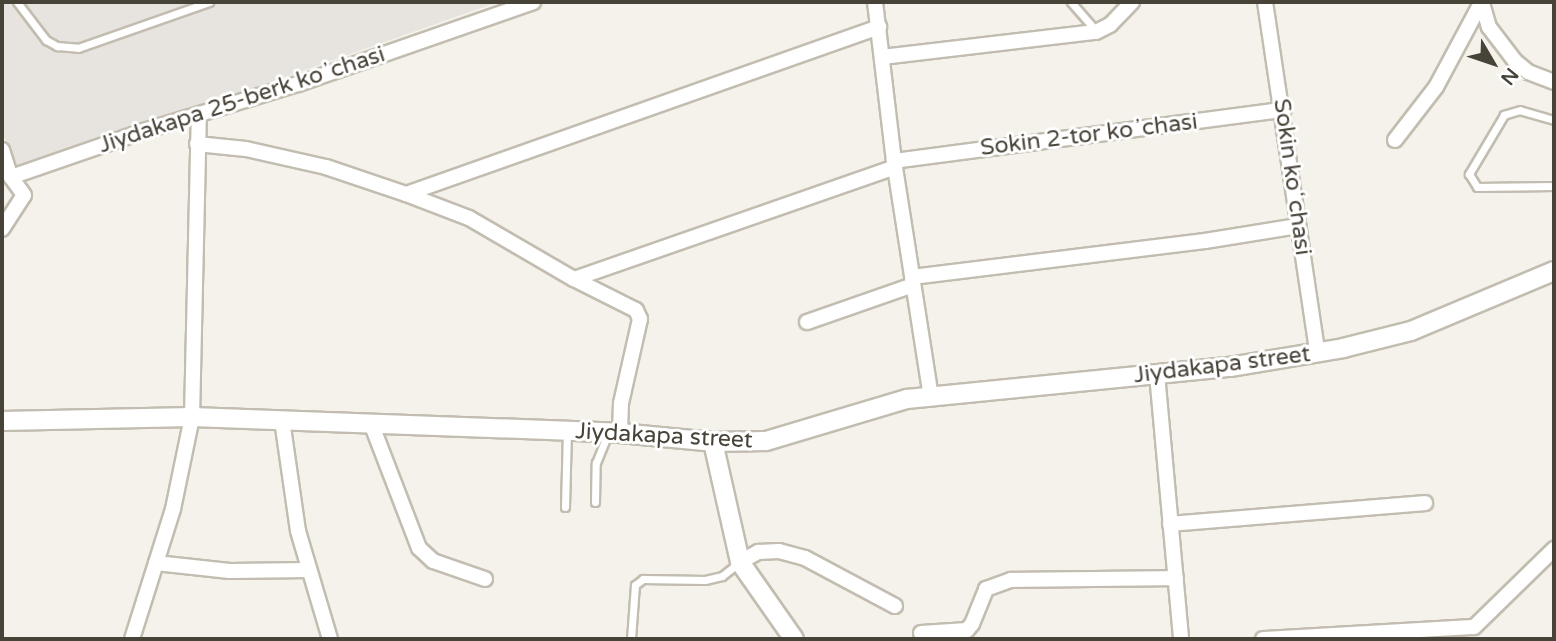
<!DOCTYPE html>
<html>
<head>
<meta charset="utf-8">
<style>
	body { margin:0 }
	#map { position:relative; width:1556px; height:641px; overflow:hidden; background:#f4f2ea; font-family:"Varela Round",sans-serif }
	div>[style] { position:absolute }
	.industrial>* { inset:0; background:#e7e4df }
	.roads { filter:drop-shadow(2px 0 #c2bdb0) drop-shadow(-2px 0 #c2bdb0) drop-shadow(0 2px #c2bdb0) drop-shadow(0 -2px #c2bdb0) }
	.service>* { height:7px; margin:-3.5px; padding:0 3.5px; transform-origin:3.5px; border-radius:3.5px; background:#fff }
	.minor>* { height:14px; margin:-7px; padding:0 7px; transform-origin:7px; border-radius:7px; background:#fff }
	.tertiary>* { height:18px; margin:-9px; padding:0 9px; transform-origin:9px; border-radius:9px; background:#fff }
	span { translate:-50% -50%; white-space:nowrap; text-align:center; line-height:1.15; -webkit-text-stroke:6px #fff; paint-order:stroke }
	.street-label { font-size:23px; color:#484339 }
	.frame { position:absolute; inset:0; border:4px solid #484339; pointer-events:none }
	.north { position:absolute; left:1458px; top:28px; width:70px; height:70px; -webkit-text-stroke:5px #fff; paint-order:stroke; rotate:129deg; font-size:19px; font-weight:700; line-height:28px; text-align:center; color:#484339 }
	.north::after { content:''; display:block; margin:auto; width:24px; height:32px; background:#484339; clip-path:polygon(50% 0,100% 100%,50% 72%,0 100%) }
</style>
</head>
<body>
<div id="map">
	<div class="industrial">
		<div style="clip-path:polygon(2px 2px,498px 2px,16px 172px,2px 131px)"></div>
	</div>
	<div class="roads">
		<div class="service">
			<div style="left:17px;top:2px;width:48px;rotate:52.7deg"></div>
			<div style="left:46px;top:40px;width:13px;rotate:29deg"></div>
			<div style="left:57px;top:46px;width:21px;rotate:5deg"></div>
			<div style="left:78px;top:48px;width:139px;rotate:-19.3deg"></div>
			<div style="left:1071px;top:2px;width:38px;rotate:49deg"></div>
			<div style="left:1554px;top:120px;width:35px;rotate:-164deg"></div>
			<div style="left:1520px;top:110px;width:17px;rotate:163deg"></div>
			<div style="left:1504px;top:115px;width:69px;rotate:120.7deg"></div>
			<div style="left:1469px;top:174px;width:15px;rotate:58deg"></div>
			<div style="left:1477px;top:187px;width:77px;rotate:-0.7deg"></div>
			<div style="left:595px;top:502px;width:39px;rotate:-89deg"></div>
			<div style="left:596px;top:463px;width:32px;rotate:-68deg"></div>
			<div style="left:565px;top:507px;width:76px;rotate:-88.5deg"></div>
			<div style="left:631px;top:639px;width:54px;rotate:-85.8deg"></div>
			<div style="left:635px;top:585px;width:10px;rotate:-37deg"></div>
			<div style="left:643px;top:579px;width:62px;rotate:0.9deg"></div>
			<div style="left:705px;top:580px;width:17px;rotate:-13deg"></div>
			<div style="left:722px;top:576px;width:23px;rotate:-38deg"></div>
		</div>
		<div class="minor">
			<div style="left:875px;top:2px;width:160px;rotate:83.2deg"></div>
			<div style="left:894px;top:161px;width:239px;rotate:81.1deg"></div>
			<div style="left:1265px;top:2px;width:354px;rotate:81.5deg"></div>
			<div style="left:1482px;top:3px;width:25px;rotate:74deg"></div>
			<div style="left:1489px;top:27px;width:43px;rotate:52.6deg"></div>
			<div style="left:1515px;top:61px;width:17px;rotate:40deg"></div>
			<div style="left:1528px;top:72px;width:28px;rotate:21deg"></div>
			<div style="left:882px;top:57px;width:215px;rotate:-6.7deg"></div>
			<div style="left:1096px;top:32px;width:16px;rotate:-27deg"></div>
			<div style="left:1110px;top:25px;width:32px;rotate:-46deg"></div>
			<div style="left:1395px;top:140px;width:67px;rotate:-52.3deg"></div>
			<div style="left:1436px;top:87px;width:93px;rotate:-61.8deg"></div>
			<div style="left:197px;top:144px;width:49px;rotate:5.8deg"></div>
			<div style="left:246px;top:149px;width:82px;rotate:12.7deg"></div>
			<div style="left:326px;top:167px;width:84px;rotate:18.6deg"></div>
			<div style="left:406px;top:194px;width:67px;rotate:20.9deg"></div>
			<div style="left:469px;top:218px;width:121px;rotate:30.2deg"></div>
			<div style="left:574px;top:279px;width:69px;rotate:26.6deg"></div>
			<div style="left:636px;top:310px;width:10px;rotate:66deg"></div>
			<div style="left:640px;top:319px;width:86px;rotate:102.7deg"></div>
			<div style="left:621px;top:403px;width:30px;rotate:92deg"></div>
			<div style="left:2px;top:150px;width:28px;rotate:72deg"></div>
			<div style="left:894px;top:161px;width:393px;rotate:-7.5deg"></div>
			<div style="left:406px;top:194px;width:502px;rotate:-19.45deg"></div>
			<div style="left:2px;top:229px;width:40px;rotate:-57.1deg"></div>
			<div style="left:24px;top:195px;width:22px;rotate:-126deg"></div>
			<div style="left:11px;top:177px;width:141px;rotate:-19.1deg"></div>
			<div style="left:144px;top:131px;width:161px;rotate:-17deg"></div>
			<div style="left:298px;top:84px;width:249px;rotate:-19.2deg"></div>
			<div style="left:912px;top:277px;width:295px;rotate:-7deg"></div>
			<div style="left:1205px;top:241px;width:94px;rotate:-9.2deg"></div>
			<div style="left:574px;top:279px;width:340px;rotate:-19.2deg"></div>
			<div style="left:807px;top:322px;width:112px;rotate:-19.2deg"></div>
			<div style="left:1157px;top:374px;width:266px;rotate:84.8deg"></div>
			<div style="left:282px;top:420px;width:112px;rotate:81.8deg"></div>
			<div style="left:298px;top:531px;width:113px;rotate:73.5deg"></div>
			<div style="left:371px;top:423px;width:134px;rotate:69deg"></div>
			<div style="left:419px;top:548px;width:19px;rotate:43deg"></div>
			<div style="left:433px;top:561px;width:55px;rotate:19.1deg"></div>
			<div style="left:1170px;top:524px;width:256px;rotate:-4.7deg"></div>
			<div style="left:740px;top:562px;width:21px;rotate:-29deg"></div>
			<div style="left:758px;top:552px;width:21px;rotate:-3deg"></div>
			<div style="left:779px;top:551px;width:27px;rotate:15deg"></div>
			<div style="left:805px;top:558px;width:102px;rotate:28.1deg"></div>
			<div style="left:156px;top:563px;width:74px;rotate:6.2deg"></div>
			<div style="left:230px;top:571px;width:79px;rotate:-0.7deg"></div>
			<div style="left:921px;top:633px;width:46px;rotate:-3.7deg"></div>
			<div style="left:967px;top:630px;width:8px;rotate:-50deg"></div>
			<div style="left:972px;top:624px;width:38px;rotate:-68deg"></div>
			<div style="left:986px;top:589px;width:27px;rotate:-20deg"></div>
			<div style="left:1011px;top:580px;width:165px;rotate:-0.7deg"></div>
			<div style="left:132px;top:639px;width:136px;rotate:-72.5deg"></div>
			<div style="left:173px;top:509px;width:94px;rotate:-78.3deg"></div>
			<div style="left:192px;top:417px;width:302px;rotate:-88.7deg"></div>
			<div style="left:1263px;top:639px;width:211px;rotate:-3.3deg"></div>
			<div style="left:1474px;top:627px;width:112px;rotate:-44.3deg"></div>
		</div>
		<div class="tertiary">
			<div style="left:2px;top:421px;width:190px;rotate:-1.2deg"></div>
			<div style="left:192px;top:417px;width:428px;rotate:2.1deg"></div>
			<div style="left:620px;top:433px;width:93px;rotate:5.5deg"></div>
			<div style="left:713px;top:442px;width:53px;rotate:-1.1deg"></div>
			<div style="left:766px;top:441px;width:147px;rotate:-16.6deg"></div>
			<div style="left:907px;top:399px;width:325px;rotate:-5.7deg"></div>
			<div style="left:1230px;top:367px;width:115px;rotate:-9.5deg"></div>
			<div style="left:1343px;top:348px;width:70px;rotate:-14deg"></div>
			<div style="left:1411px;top:331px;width:155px;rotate:-22.8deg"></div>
			<div style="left:713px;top:442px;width:123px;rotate:77.3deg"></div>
			<div style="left:740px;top:562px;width:94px;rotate:55deg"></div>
		</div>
	</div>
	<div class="street-label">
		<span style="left:242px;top:100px;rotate:-18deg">Jiydakapa 25-berk koʼchasi</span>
		<span style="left:1089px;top:135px;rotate:-7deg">Sokin 2-tor koʼchasi</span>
		<span style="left:1292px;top:177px;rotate:82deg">Sokin koʻchasi</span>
		<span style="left:1222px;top:365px;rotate:-7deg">Jiydakapa street</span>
		<span style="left:664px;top:436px;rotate:3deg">Jiydakapa street</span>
	</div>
	<div class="frame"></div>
	<div class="north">N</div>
</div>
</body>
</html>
